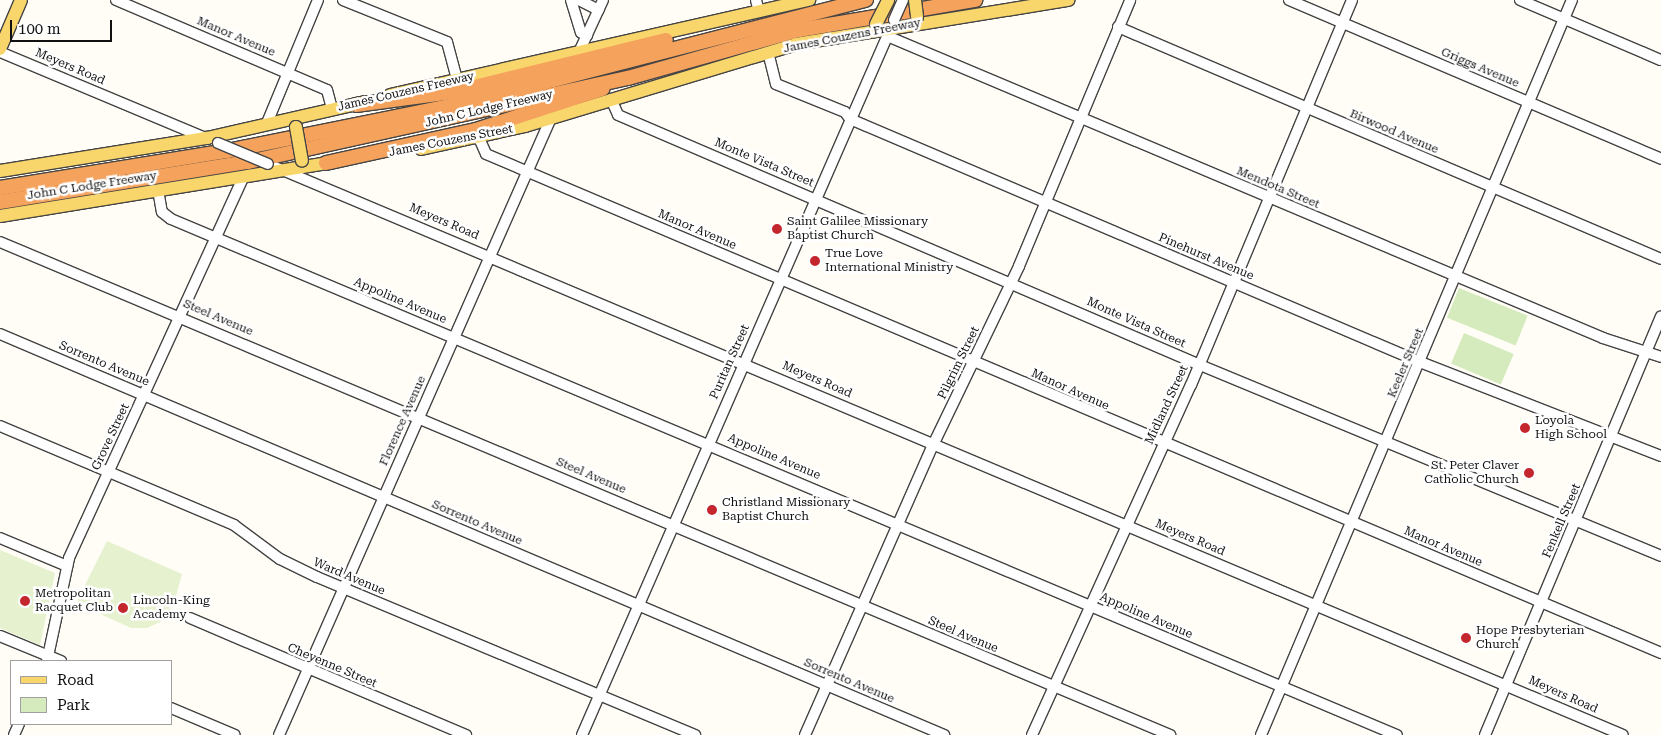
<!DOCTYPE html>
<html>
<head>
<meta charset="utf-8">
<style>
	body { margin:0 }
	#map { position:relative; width:1661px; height:735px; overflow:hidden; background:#fffdf5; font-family:"Roboto Serif",serif }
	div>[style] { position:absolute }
	.green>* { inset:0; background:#d5ebbd; transform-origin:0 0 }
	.pitch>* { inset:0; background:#e6f2cf }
	.roads { filter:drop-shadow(1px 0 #444) drop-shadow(-1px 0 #444) drop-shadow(0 1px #444) drop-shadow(0 -1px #444) }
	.minor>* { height:10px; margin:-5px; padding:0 5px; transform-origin:5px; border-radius:5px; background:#fff }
	.major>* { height:12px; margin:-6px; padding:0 6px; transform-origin:6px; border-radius:6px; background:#f9d66b }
	.highway>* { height:14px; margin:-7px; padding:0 7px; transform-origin:7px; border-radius:7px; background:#f5a25d }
	.bridges { filter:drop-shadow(1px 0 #444) drop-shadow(-1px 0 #444) drop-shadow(0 1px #444) drop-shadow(0 -1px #444) }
	.minor-bridge>* { height:10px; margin:-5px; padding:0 5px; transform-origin:5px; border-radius:5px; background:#fff }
	.major-bridge>* { height:12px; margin:-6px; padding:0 6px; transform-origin:6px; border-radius:6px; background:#f9d66b }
	.dots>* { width:14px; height:14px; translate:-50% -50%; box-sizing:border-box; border:2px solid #fff; border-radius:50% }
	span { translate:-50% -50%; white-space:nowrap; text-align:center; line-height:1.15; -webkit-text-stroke:5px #fff; paint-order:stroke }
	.street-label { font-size:12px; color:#111 }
	.poi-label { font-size:12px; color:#111 }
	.left { translate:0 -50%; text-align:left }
	.right { translate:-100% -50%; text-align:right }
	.legend { position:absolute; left:10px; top:660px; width:162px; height:65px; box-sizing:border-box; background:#fff; border:1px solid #a0a0a0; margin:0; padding:6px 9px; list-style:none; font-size:15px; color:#111 }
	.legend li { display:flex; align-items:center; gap:10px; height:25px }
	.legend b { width:25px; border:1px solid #a0a0a0 }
	.scale { position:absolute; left:10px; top:20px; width:102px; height:22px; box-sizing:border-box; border:2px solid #111; border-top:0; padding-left:6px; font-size:15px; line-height:18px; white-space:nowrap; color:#111; -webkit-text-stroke:4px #fff; paint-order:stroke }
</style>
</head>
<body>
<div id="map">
	<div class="green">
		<div style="left:1459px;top:288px;width:74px;height:32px;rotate:22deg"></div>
		<div style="left:1464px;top:333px;width:54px;height:33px;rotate:23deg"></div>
	</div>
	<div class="pitch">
		<div style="clip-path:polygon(107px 541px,182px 574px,174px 603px,162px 621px,147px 628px,131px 628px,76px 603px)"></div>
		<div style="clip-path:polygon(0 550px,55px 573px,40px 645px,0 628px)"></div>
	</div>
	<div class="roads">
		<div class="minor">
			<div style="left:116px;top:0;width:229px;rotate:23.1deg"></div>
			<div style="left:327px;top:90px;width:20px;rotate:75deg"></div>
			<div style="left:343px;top:0;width:112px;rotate:22deg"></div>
			<div style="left:447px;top:42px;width:39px;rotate:75deg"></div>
			<div style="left:571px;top:0;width:34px;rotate:73deg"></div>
			<div style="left:581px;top:32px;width:7px;rotate:27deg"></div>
			<div style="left:579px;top:0;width:22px;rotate:27deg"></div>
			<div style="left:756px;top:0;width:12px;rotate:76deg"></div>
			<div style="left:1289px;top:0;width:405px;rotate:23.1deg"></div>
			<div style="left:1520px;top:0;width:153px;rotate:23.1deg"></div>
			<div style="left:1118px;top:27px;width:590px;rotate:23.13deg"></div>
			<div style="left:887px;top:36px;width:777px;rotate:22.87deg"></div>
			<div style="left:1603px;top:338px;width:61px;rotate:18.1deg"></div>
			<div style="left:0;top:52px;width:225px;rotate:22.7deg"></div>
			<div style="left:579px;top:52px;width:57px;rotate:-65.2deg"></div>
			<div style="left:768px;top:52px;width:33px;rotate:76deg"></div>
			<div style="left:776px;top:84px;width:74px;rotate:22.1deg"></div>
			<div style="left:845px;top:112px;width:9px;rotate:54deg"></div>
			<div style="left:850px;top:119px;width:620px;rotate:23.09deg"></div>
			<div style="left:1420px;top:362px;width:259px;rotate:21.3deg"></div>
			<div style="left:611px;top:99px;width:17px;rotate:66deg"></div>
			<div style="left:618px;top:115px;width:633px;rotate:23.25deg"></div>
			<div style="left:1200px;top:365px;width:499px;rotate:22.5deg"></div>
			<div style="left:267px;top:123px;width:133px;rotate:-67.5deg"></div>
			<div style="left:479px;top:138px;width:17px;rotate:66deg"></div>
			<div style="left:486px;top:154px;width:1277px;rotate:23.01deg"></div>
			<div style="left:268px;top:164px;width:1470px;rotate:22.85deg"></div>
			<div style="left:158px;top:190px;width:22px;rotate:80deg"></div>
			<div style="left:162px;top:212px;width:11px;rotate:38deg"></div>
			<div style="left:171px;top:219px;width:1330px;rotate:22.83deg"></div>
			<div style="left:0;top:242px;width:1270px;rotate:22.85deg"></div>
			<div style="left:0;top:334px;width:1026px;rotate:23.02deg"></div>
			<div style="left:0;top:426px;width:254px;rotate:22.9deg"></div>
			<div style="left:234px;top:525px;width:57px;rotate:36.5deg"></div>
			<div style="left:280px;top:559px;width:41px;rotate:25.9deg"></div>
			<div style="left:317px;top:577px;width:410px;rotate:22.7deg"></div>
			<div style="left:0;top:538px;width:73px;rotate:22.7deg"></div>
			<div style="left:190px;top:618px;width:300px;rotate:23deg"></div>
			<div style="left:0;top:636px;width:66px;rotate:22.3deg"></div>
			<div style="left:47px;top:661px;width:105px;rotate:-77.9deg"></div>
			<div style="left:69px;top:558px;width:420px;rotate:-65.4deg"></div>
			<div style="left:171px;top:708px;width:69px;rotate:22.9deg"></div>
			<div style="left:14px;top:735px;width:12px;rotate:-66deg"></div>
			<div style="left:279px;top:735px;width:674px;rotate:-66.21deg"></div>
			<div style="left:582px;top:735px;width:769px;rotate:-66.4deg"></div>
			<div style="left:805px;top:735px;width:319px;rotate:-66.2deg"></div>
			<div style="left:934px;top:443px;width:196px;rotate:-64.3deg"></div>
			<div style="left:1019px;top:266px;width:288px;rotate:-67.3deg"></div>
			<div style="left:1032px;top:735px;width:384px;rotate:-65.6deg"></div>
			<div style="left:1191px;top:385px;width:417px;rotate:-67.3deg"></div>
			<div style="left:1261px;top:735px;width:798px;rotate:-67.07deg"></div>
			<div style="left:1485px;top:735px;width:454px;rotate:-67.2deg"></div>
		</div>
		<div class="major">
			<div style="left:0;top:49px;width:53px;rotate:-66.8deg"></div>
			<div style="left:390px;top:95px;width:430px;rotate:-12.8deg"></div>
			<div style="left:421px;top:149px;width:107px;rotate:-12.5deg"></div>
			<div style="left:525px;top:126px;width:283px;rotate:-16.8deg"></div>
			<div style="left:796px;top:44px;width:276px;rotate:-9.2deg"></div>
			<div style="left:0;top:171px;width:210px;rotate:-9.1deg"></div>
			<div style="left:207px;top:138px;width:163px;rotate:-12.8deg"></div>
			<div style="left:0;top:216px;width:339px;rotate:-9.2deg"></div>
		</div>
		<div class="highway">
			<div style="left:356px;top:105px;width:99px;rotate:-7.6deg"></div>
			<div style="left:454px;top:92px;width:218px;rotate:-13.8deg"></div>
			<div style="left:326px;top:163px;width:154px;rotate:-12.4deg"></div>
			<div style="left:476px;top:130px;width:133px;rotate:-18deg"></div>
			<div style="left:0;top:188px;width:230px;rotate:-9.3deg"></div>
			<div style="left:227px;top:151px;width:242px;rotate:-11.4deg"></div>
			<div style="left:464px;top:103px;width:415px;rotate:-14.4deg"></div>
			<div style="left:0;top:202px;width:251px;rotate:-9.2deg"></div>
			<div style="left:248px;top:162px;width:389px;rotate:-12.5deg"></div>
			<div style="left:628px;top:78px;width:178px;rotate:-15.7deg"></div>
			<div style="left:799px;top:30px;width:179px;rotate:-9.7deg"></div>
		</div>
	</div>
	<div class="bridges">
		<div class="minor-bridge">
			<div style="left:894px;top:20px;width:22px;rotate:-66deg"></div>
			<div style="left:218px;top:143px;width:54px;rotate:22.8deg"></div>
		</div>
		<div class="major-bridge">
			<div style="left:915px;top:0;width:17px;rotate:83deg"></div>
			<div style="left:876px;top:24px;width:27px;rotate:-63deg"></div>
			<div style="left:296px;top:127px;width:34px;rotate:80deg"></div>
		</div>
	</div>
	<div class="dots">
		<div style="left:777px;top:229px;background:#c4262e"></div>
		<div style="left:815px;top:261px;background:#c4262e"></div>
		<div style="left:1525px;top:428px;background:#c4262e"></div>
		<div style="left:1529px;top:473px;background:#c4262e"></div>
		<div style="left:712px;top:510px;background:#c4262e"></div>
		<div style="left:25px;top:601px;background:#c4262e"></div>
		<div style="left:123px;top:608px;background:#c4262e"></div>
		<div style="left:1466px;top:638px;background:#c4262e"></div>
	</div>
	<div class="street-label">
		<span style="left:852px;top:36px;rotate:-11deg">James Couzens Freeway</span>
		<span style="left:236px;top:37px;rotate:23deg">Manor Avenue</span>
		<span style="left:70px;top:67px;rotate:23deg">Meyers Road</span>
		<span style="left:1480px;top:68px;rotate:23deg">Griggs Avenue</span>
		<span style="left:406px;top:92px;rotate:-13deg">James Couzens Freeway</span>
		<span style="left:489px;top:109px;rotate:-13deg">John C Lodge Freeway</span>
		<span style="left:1394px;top:132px;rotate:23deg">Birwood Avenue</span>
		<span style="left:451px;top:141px;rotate:-11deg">James Couzens Street</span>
		<span style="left:764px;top:163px;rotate:23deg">Monte Vista Street</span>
		<span style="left:92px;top:186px;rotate:-9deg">John C Lodge Freeway</span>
		<span style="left:1278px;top:188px;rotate:23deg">Mendota Street</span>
		<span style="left:444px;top:222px;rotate:23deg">Meyers Road</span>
		<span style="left:697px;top:230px;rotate:23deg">Manor Avenue</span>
		<span style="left:1206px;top:257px;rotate:23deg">Pinehurst Avenue</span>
		<span style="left:400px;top:301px;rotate:23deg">Appoline Avenue</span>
		<span style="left:218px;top:318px;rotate:23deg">Steel Avenue</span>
		<span style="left:1136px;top:323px;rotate:24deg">Monte Vista Street</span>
		<span style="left:730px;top:362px;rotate:-66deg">Puritan Street</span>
		<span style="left:959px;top:363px;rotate:-64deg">Pilgrim Street</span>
		<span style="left:1406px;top:363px;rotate:-67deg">Keeler Street</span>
		<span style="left:104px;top:364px;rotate:23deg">Sorrento Avenue</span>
		<span style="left:817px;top:380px;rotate:23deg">Meyers Road</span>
		<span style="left:1070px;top:390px;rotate:24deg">Manor Avenue</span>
		<span style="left:1167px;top:405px;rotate:-65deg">Midland Street</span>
		<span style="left:403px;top:421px;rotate:-66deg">Florence Avenue</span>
		<span style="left:111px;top:437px;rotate:-65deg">Grove Street</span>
		<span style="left:774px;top:457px;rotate:23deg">Appoline Avenue</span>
		<span style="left:591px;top:476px;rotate:23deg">Steel Avenue</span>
		<span style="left:1562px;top:521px;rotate:-67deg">Fenkell Street</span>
		<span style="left:477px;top:523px;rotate:23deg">Sorrento Avenue</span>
		<span style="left:1190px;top:538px;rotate:23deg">Meyers Road</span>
		<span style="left:1443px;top:547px;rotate:23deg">Manor Avenue</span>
		<span style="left:349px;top:577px;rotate:23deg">Ward Avenue</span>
		<span style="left:1146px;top:616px;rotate:23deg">Appoline Avenue</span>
		<span style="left:963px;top:635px;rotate:23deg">Steel Avenue</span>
		<span style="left:332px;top:666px;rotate:23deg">Cheyenne Street</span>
		<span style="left:849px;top:681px;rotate:23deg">Sorrento Avenue</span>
		<span style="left:1563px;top:695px;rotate:24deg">Meyers Road</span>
	</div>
	<div class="poi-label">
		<span class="left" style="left:787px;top:229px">Saint Galilee Missionary<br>Baptist Church</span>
		<span class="left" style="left:825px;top:261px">True Love<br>International Ministry</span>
		<span class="left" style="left:1535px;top:428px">Loyola<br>High School</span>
		<span class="right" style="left:1519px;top:473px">St. Peter Claver<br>Catholic Church</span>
		<span class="left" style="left:722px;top:510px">Christland Missionary<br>Baptist Church</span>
		<span class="left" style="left:35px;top:601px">Metropolitan<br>Racquet Club</span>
		<span class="left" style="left:133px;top:608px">Lincoln-King<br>Academy</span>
		<span class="left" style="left:1476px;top:638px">Hope Presbyterian<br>Church</span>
	</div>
	<ul class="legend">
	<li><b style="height:6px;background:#f9d66b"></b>Road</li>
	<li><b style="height:14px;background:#d5ebbd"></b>Park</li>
	</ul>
	<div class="scale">100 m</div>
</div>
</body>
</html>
